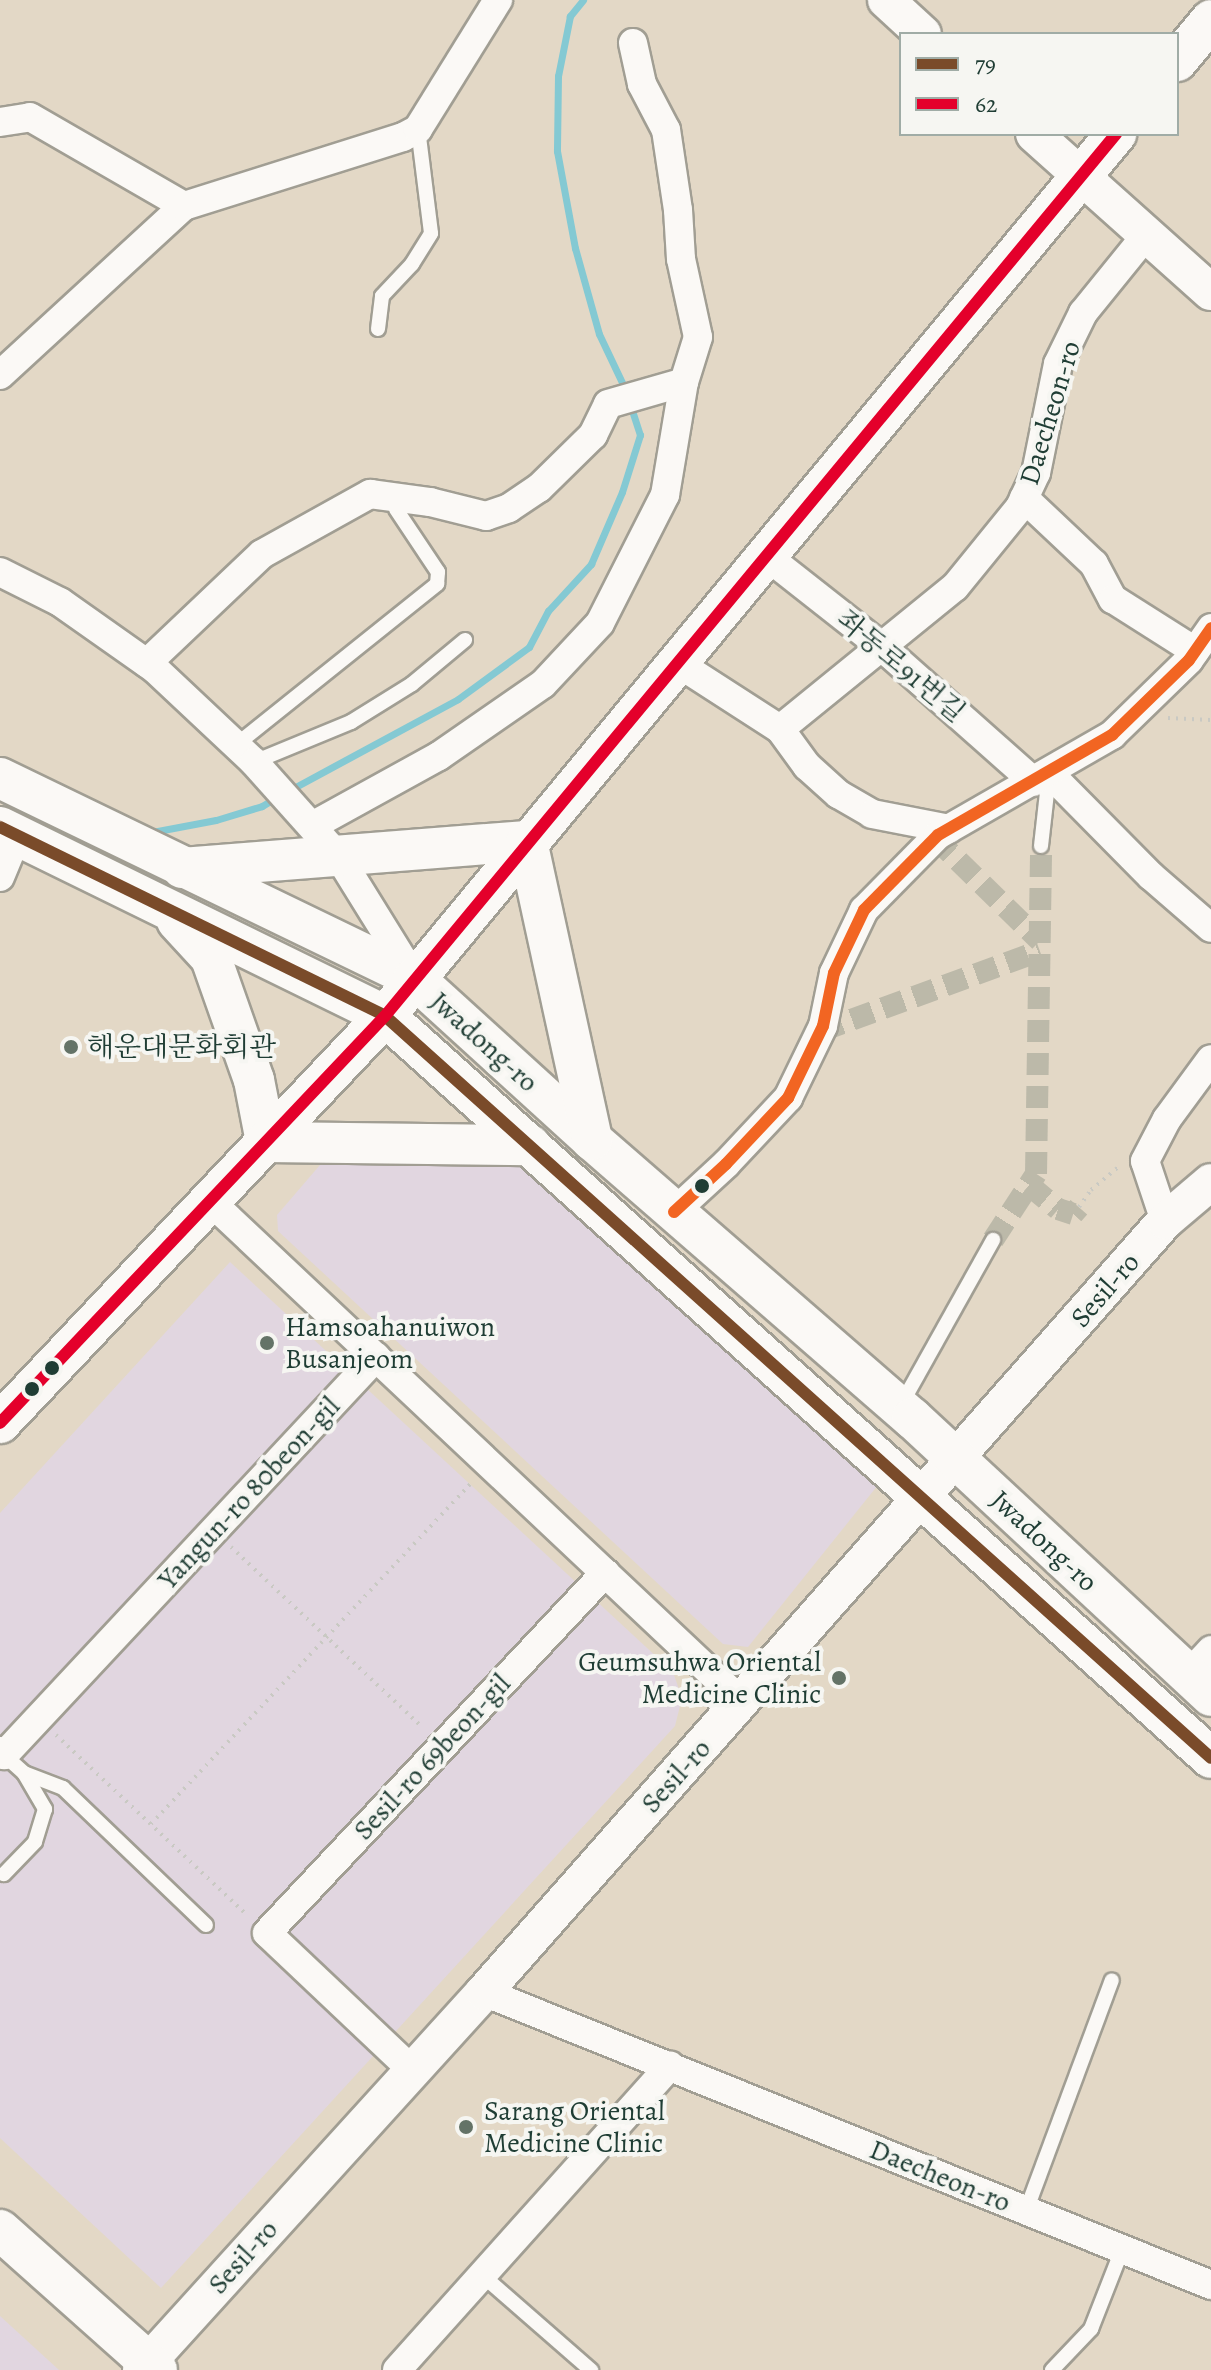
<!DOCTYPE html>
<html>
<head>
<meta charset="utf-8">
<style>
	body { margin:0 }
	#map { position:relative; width:1211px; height:2370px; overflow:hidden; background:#e3d8c6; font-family:Alegreya,"Noto Serif KR",serif }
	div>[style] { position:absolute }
	.built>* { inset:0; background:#e1d6e0 }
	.stream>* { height:7px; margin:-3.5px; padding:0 3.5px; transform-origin:3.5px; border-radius:3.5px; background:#84c9d3 }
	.pedestrian-tunnel>* { height:22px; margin-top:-11px; transform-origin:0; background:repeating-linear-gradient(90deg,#bcb9a9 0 22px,transparent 0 33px) }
	.path>* { height:4px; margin-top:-2px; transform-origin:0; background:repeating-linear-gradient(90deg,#c9c9c3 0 2px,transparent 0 8px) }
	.roads { filter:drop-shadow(2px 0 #a19e93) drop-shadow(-2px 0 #a19e93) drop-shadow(0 2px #a19e93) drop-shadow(0 -2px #a19e93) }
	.service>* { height:14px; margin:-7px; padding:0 7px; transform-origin:7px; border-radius:7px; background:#fbf9f6 }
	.minor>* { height:28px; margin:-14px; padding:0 14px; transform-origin:14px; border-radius:14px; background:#fbf9f6 }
	.tertiary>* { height:36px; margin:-18px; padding:0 18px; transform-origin:18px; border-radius:18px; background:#fbf9f6 }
	.secondary>* { height:40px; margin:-20px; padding:0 20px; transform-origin:20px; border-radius:20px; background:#fbf9f6 }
	.bus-1>* { height:12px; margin:-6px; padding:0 6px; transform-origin:6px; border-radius:6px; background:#7a4b2a }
	.bus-2>* { height:12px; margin:-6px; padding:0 6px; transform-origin:6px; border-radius:6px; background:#e4002b }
	.bus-3>* { height:12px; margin:-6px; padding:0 6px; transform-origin:6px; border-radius:6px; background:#f26522 }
	.dots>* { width:22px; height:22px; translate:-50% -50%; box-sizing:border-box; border:4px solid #f6f6f2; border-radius:50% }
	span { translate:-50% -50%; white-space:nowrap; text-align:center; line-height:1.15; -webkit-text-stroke:8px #f6f6f2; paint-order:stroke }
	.street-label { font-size:28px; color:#1f3d34 }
	.poi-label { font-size:28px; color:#1f3d34 }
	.left { translate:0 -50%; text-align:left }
	.right { translate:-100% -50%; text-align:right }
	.legend { position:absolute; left:899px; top:32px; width:280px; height:104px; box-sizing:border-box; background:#f6f6f2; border:2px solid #a0aca6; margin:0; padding:10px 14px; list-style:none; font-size:24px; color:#1f3d34 }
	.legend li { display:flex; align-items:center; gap:16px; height:40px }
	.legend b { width:40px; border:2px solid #a0aca6 }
</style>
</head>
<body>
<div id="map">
	<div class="built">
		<div style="clip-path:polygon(529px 1154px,882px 1480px,748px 1647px,723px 1644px,278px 1231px,277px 1215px,326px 1158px)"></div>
		<div style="clip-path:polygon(230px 1262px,673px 1672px,682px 1698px,675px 1726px,161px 2288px,0 2138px,0 1513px)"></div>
		<div style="clip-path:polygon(0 2316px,59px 2370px,0 2370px)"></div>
	</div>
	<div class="stream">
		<div style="left:583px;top:0;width:21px;rotate:129deg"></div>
		<div style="left:570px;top:16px;width:61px;rotate:101.3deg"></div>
		<div style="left:558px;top:76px;width:75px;rotate:90.8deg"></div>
		<div style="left:557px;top:151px;width:99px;rotate:79.5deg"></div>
		<div style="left:575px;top:248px;width:89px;rotate:74.4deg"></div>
		<div style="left:599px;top:334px;width:65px;rotate:64.6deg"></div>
		<div style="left:288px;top:791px;width:193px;rotate:-28.4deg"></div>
		<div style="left:458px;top:699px;width:88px;rotate:-36.2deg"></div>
		<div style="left:529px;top:647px;width:41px;rotate:-62.2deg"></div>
		<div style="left:548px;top:611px;width:64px;rotate:-47.5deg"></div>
		<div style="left:591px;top:564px;width:78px;rotate:-66.7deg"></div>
		<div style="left:622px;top:492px;width:60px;rotate:-72.5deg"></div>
		<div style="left:640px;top:435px;width:33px;rotate:-108deg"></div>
		<div style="left:147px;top:833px;width:70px;rotate:-10.7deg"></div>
		<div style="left:216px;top:820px;width:48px;rotate:-16.9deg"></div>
		<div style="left:262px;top:806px;width:17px;rotate:-31deg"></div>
	</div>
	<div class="pedestrian-tunnel">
		<div style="left:935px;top:838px;width:147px;rotate:44.4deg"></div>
		<div style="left:821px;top:1031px;width:233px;rotate:-20.1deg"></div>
		<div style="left:1029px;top:1185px;width:38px;rotate:40deg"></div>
		<div style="left:1058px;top:1209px;width:16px;rotate:18deg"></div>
		<div style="left:1073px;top:1214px;width:9px;rotate:-49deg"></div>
		<div style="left:993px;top:1240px;width:79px;rotate:-56.9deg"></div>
		<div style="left:1036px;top:1174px;width:328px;rotate:-89.1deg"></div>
	</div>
	<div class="path">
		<div style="left:1168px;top:718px;width:43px;rotate:2.7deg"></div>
		<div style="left:1079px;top:1207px;width:21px;rotate:-55deg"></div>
		<div style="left:1091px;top:1190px;width:38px;rotate:-40deg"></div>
		<div style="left:231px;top:1547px;width:264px;rotate:43.3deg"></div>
		<div style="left:56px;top:1735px;width:262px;rotate:43.3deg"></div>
		<div style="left:151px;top:1824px;width:469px;rotate:-46.8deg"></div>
	</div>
	<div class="roads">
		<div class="service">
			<div style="left:378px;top:329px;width:33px;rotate:-83deg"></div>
			<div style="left:382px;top:296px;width:44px;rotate:-46.8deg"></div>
			<div style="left:412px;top:264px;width:36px;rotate:-58deg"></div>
			<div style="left:431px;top:233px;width:105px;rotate:-97.1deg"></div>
			<div style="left:236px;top:745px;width:258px;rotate:-38.7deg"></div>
			<div style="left:437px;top:584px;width:12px;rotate:-85deg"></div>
			<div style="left:438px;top:572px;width:76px;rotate:-123.7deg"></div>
			<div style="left:254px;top:762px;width:105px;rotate:-22.4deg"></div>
			<div style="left:351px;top:722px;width:72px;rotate:-31.9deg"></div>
			<div style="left:412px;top:684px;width:69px;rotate:-39.7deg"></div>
			<div style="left:1041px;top:846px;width:71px;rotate:-83.6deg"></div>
			<div style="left:902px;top:1403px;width:187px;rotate:-60.8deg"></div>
			<div style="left:4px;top:1755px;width:27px;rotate:42deg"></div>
			<div style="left:24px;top:1773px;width:42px;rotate:59.7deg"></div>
			<div style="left:45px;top:1809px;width:34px;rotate:107deg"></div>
			<div style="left:35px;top:1842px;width:45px;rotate:134.1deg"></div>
			<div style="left:24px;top:1773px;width:42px;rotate:21deg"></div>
			<div style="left:63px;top:1788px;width:198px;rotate:43.8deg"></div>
			<div style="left:1026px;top:2211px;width:246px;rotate:-69.6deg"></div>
			<div style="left:482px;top:2275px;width:145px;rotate:41.1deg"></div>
			<div style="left:1052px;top:2370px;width:57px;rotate:-46.4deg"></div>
			<div style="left:1091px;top:2329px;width:85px;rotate:-68.6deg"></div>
		</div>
		<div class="minor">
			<div style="left:0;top:122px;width:30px;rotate:-9deg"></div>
			<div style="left:30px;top:117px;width:178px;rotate:30deg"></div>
			<div style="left:0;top:375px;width:250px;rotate:-42.6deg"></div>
			<div style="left:184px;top:206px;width:230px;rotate:-17.5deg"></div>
			<div style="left:403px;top:137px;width:17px;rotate:-28deg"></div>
			<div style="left:418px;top:129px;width:152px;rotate:-58.2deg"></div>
			<div style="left:1024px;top:498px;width:96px;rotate:43.3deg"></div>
			<div style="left:1094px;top:564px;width:40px;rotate:62deg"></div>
			<div style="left:1113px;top:599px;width:97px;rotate:32.4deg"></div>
			<div style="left:765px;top:555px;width:149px;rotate:38.2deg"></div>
			<div style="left:882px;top:647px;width:203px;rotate:41.6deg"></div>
			<div style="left:0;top:572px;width:67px;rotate:26.6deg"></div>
			<div style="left:60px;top:602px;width:116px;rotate:35.2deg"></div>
			<div style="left:155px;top:669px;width:136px;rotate:43.2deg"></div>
			<div style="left:254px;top:762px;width:127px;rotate:48.2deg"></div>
			<div style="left:339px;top:857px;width:142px;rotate:58.2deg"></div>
			<div style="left:676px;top:662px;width:124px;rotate:32.8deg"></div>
			<div style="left:780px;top:729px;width:46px;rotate:53.9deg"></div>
			<div style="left:807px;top:766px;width:42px;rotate:42.1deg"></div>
			<div style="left:838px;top:794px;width:39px;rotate:30deg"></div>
			<div style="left:872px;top:814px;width:78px;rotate:11deg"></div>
			<div style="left:147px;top:663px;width:158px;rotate:-43.5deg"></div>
			<div style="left:262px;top:554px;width:124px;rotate:-29.1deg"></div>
			<div style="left:370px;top:494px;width:61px;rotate:7.6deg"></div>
			<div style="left:430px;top:502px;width:58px;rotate:14deg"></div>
			<div style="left:486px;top:516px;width:24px;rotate:-19deg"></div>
			<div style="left:509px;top:508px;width:36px;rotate:-34deg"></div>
			<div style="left:539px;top:488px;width:76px;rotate:-44.5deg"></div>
			<div style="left:593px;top:435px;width:34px;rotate:-64deg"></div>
			<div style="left:608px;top:404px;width:79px;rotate:-16.1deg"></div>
			<div style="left:780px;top:729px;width:225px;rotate:-39.1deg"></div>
			<div style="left:955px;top:587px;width:103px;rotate:-50.9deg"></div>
			<div style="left:1020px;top:507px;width:38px;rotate:-65deg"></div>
			<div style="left:1036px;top:473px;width:111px;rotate:-78.6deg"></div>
			<div style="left:1058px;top:364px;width:57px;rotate:-63.9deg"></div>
			<div style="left:1083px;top:313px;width:102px;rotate:-51deg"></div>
			<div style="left:1049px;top:773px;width:145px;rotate:45.3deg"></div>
			<div style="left:1151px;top:876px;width:79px;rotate:40.9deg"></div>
			<div style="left:312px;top:826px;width:145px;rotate:-28.9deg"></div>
			<div style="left:439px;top:756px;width:126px;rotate:-34.7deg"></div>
			<div style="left:543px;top:684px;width:83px;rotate:-46.9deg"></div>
			<div style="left:600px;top:623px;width:144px;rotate:-63.1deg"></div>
			<div style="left:665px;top:495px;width:115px;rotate:-80.5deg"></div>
			<div style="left:684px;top:382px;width:47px;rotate:-72.7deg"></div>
			<div style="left:698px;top:337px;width:80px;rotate:-102.3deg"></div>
			<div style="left:681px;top:259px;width:49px;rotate:-93.5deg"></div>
			<div style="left:678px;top:210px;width:81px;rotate:-98.5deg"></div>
			<div style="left:666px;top:130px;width:52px;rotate:-117.6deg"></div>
			<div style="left:642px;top:84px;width:42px;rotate:-102.4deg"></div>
			<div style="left:0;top:877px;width:44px;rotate:-67.5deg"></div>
			<div style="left:211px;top:1202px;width:729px;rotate:43.28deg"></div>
			<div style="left:674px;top:1212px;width:71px;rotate:-42.7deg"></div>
			<div style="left:726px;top:1164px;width:91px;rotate:-46.8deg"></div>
			<div style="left:788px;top:1098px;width:80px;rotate:-64.1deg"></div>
			<div style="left:823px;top:1026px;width:54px;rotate:-78.3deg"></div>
			<div style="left:834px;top:973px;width:70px;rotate:-64.5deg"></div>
			<div style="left:864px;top:910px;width:105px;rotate:-45.4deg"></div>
			<div style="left:938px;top:835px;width:201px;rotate:-29.9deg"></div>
			<div style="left:1112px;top:735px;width:107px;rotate:-44.2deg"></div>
			<div style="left:1189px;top:660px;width:39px;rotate:-55deg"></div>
			<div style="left:1165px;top:1221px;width:63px;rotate:-108.4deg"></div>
			<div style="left:1145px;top:1161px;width:47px;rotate:-62.4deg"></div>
			<div style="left:1167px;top:1119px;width:74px;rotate:-53.7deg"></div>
			<div style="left:1188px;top:1675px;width:34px;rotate:-47deg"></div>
			<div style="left:0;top:1751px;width:6px;rotate:45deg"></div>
			<div style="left:4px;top:1755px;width:545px;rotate:-46.93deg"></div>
			<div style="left:484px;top:1992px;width:784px;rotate:21.95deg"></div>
			<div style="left:412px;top:2070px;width:199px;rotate:-136.6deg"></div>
			<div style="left:267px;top:1933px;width:494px;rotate:-46.8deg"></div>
			<div style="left:397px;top:2370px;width:409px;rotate:-48.1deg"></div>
		</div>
		<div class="tertiary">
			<div style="left:886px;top:0;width:50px;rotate:42.6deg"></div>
			<div style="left:1034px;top:134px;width:237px;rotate:41.8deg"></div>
			<div style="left:141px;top:2370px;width:510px;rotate:-47.78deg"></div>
			<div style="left:484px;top:1992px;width:1029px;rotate:-48.55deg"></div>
			<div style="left:1165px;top:1221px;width:60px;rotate:-40.3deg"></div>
		</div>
		<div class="secondary">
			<div style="left:1177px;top:61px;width:53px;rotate:-50.3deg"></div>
			<div style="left:0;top:778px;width:460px;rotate:25.8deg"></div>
			<div style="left:414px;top:978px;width:241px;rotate:42.3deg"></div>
			<div style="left:592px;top:1140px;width:424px;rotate:41deg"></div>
			<div style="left:912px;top:1418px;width:408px;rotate:42.9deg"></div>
			<div style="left:0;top:827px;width:429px;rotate:26.1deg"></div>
			<div style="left:385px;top:1016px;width:1110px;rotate:41.93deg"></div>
			<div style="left:182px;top:868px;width:346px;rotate:-4.5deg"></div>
			<div style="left:527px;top:841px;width:306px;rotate:77.7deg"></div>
			<div style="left:177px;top:921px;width:50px;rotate:47.4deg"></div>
			<div style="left:211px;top:958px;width:129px;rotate:70.6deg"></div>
			<div style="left:254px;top:1080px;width:63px;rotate:79deg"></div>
			<div style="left:266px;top:1142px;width:264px;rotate:0.7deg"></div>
			<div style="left:0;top:1423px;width:560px;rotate:-46.59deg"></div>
			<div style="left:385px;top:1016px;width:1146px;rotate:-50.35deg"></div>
			<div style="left:0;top:2230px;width:210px;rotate:41.7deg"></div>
		</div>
	</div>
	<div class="bus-1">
		<div style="left:0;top:827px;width:429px;rotate:26.1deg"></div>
		<div style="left:385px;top:1016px;width:1110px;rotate:41.93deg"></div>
	</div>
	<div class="bus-2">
		<div style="left:0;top:1423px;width:560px;rotate:-46.59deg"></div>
		<div style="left:385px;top:1016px;width:1146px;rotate:-50.35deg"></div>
	</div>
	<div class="bus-3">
		<div style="left:674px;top:1212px;width:71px;rotate:-42.7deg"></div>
		<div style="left:726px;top:1164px;width:91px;rotate:-46.8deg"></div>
		<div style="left:788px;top:1098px;width:80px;rotate:-64.1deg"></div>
		<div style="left:823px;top:1026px;width:54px;rotate:-78.3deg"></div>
		<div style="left:834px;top:973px;width:70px;rotate:-64.5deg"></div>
		<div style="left:864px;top:910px;width:105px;rotate:-45.4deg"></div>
		<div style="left:938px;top:835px;width:201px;rotate:-29.9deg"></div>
		<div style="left:1112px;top:735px;width:107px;rotate:-44.2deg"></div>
		<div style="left:1189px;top:660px;width:39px;rotate:-55deg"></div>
	</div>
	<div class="dots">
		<div style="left:71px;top:1047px;background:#647367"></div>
		<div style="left:702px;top:1186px;background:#1f3d34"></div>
		<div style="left:267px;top:1343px;background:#647367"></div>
		<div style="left:52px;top:1368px;background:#1f3d34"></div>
		<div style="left:32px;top:1389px;background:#1f3d34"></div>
		<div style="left:839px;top:1678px;background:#647367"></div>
		<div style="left:466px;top:2127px;background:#647367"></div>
	</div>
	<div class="street-label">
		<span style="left:1050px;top:413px;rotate:-73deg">Daecheon-ro</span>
		<span style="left:901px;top:666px;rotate:40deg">좌동로91번길</span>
		<span style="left:484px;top:1042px;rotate:42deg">Jwadong-ro</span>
		<span style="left:1105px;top:1290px;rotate:-49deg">Sesil-ro</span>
		<span style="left:249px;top:1493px;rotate:-47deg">Yangun-ro 80beon-gil</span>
		<span style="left:1044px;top:1541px;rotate:43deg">Jwadong-ro</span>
		<span style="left:432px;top:1757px;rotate:-47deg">Sesil-ro 69beon-gil</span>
		<span style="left:676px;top:1776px;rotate:-48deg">Sesil-ro</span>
		<span style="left:940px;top:2176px;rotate:22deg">Daecheon-ro</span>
		<span style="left:243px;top:2257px;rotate:-48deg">Sesil-ro</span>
	</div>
	<div class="poi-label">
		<span class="left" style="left:87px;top:1047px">해운대문화회관</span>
		<span class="left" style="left:285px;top:1343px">Hamsoahanuiwon<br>Busanjeom</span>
		<span class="right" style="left:821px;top:1678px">Geumsuhwa Oriental<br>Medicine Clinic</span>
		<span class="left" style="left:484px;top:2127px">Sarang Oriental<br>Medicine Clinic</span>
	</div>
	<ul class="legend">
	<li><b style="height:10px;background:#7a4b2a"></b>79</li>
	<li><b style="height:10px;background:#e4002b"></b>62</li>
	</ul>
</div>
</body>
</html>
